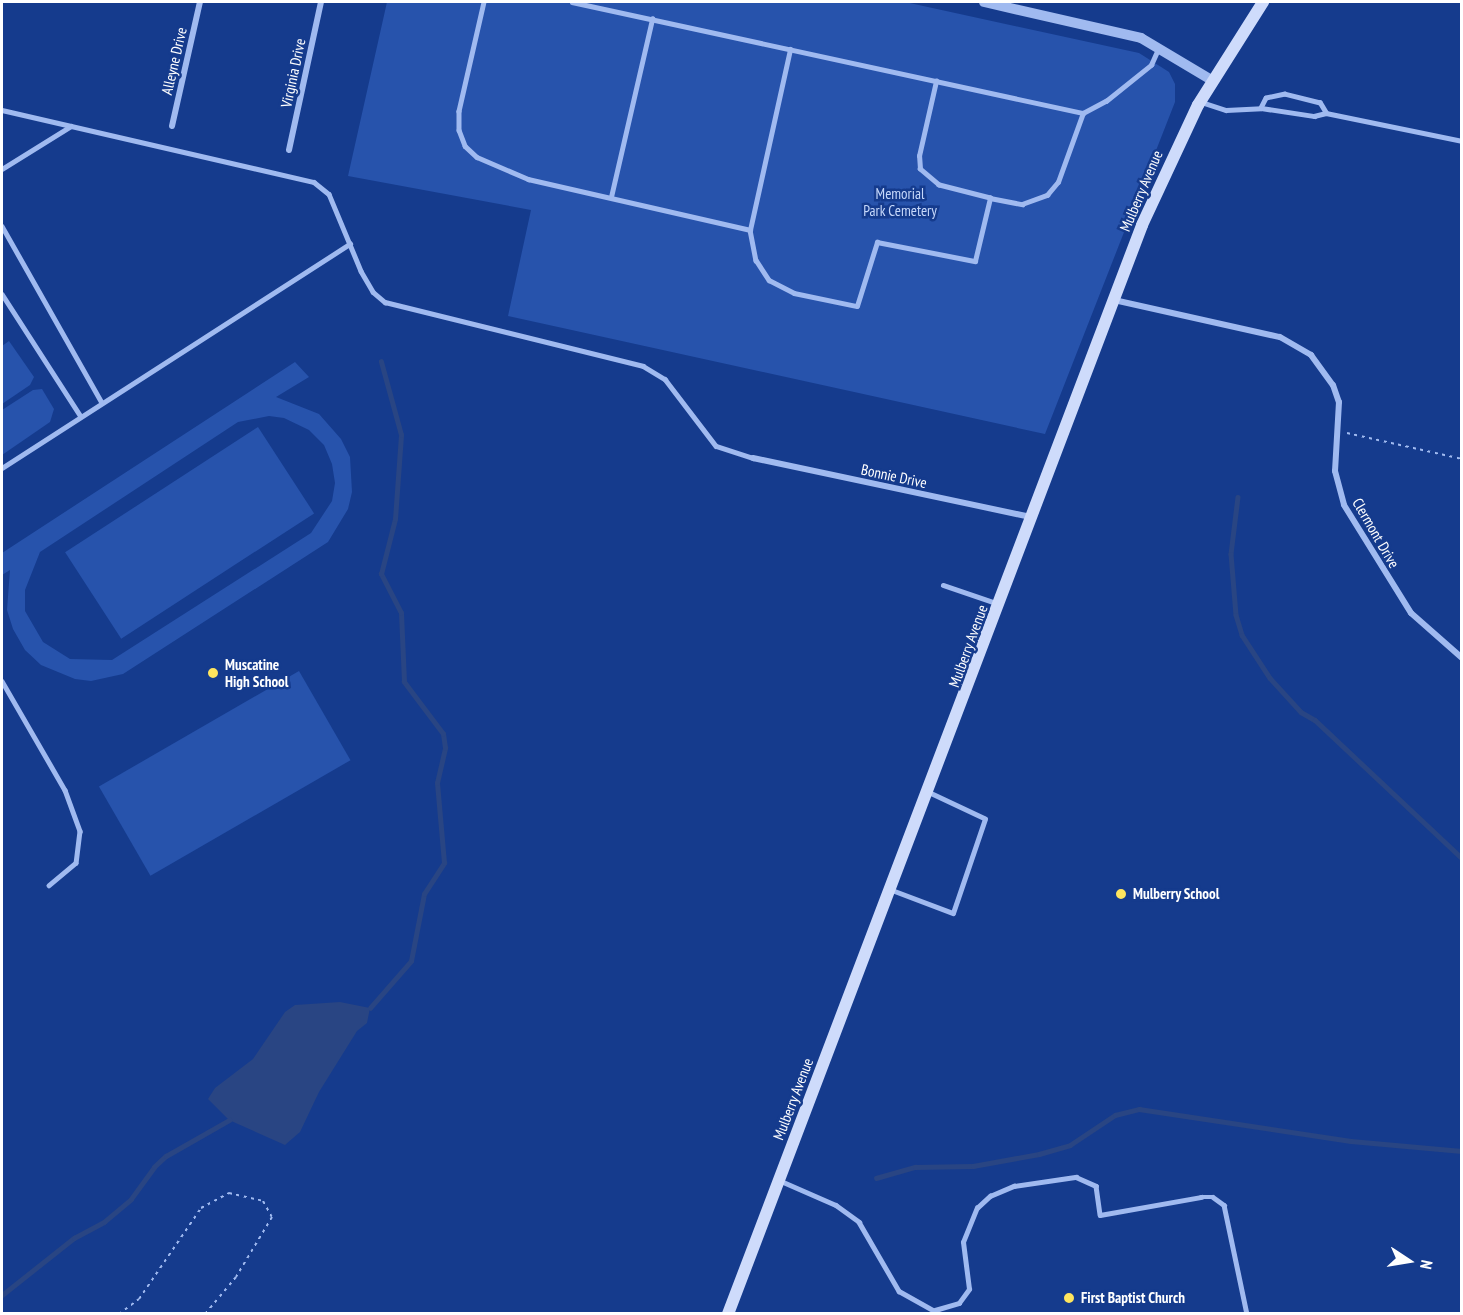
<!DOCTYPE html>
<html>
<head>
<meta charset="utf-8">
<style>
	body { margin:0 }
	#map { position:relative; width:1463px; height:1315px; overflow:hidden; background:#153b8d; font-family:"PT Sans Narrow",sans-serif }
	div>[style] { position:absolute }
	.green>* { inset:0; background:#2753ac; transform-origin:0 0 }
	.water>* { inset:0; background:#294583 }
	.stream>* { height:4.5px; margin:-2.25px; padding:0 2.25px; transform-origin:2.25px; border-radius:2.25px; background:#294583 }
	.path>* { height:2px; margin-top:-1px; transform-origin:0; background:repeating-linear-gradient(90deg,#a0baf0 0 3px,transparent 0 7.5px) }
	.service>* { height:4.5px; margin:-2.25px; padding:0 2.25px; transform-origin:2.25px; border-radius:2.25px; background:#a0baf0 }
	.minor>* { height:6px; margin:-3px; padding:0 3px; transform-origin:3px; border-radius:3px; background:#a0baf0 }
	.tertiary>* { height:10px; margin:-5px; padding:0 5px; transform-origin:5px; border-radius:5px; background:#a0baf0 }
	.secondary>* { height:12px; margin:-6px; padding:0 6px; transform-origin:6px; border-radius:6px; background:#cedbfb }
	.dots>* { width:16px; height:16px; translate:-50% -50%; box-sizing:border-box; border:3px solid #153b8d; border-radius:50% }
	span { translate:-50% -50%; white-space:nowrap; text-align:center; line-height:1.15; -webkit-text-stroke:5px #153b8d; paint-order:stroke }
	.street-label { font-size:15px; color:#fff }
	.park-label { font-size:15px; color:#c6d8fb }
	.poi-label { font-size:15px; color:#fff; font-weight:700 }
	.left { translate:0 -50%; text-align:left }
	.frame { position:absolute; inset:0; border:3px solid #fff; pointer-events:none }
	.north { position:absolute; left:1379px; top:1231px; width:60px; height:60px; -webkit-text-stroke:4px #153b8d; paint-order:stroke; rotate:102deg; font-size:16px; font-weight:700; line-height:24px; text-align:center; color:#fff }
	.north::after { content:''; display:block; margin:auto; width:21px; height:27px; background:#fff; clip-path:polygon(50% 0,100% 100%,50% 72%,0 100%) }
</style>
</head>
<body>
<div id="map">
	<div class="green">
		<div style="clip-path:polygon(387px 2px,905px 2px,1139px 53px,1169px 72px,1175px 84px,1175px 102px,1045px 434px,508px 316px,531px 210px,348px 176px)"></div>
		<div style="clip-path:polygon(9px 341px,34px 377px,30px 385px,2px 404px,2px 346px)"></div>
		<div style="clip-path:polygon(evenodd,295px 362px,309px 377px,276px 397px,319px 414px,341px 439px,350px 457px,352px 492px,348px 509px,328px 542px,123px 674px,91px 681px,75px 679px,41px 665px,25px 650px,13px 629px,7px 610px,10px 570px,2px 575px,2px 553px,295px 362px,269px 416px,284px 418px,309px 430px,324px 445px,332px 464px,335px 483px,332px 501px,311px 533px,112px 660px,70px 659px,43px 642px,25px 611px,25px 590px,40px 552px,238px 422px,269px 416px)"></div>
		<div style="clip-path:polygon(42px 389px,54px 409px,50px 422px,2px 455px,2px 410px,33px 390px)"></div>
		<div style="left:258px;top:427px;width:103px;height:230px;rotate:57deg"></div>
		<div style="left:299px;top:671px;width:103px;height:231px;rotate:60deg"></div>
	</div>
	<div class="water">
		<div style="clip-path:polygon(340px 1002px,370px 1008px,367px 1023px,357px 1031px,319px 1092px,300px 1132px,285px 1145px,229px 1120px,208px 1099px,215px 1088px,253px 1059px,285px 1012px,295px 1005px)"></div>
	</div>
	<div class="stream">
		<div style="left:1238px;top:497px;width:57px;rotate:97deg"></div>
		<div style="left:1231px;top:554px;width:61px;rotate:85.3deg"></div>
		<div style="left:1236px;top:615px;width:21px;rotate:73deg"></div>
		<div style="left:1242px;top:635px;width:51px;rotate:56.9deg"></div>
		<div style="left:1270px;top:678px;width:46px;rotate:47.6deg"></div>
		<div style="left:1301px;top:712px;width:16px;rotate:30deg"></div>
		<div style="left:1315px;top:720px;width:202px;rotate:43.2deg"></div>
		<div style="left:370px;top:1008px;width:62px;rotate:-48.9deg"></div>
		<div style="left:411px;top:961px;width:68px;rotate:-79deg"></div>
		<div style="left:424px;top:894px;width:37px;rotate:-57deg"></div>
		<div style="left:444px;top:863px;width:80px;rotate:-95deg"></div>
		<div style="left:437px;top:783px;width:36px;rotate:-77deg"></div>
		<div style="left:445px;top:748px;width:14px;rotate:-98deg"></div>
		<div style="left:443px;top:734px;width:65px;rotate:-126.9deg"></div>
		<div style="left:404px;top:682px;width:69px;rotate:-92.5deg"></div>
		<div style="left:401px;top:613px;width:44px;rotate:-117.1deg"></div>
		<div style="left:381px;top:574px;width:57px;rotate:-75.7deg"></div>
		<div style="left:395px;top:519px;width:84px;rotate:-85.9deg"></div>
		<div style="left:401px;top:435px;width:76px;rotate:-105.3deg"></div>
		<div style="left:876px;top:1178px;width:41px;rotate:-15.8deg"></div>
		<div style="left:915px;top:1167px;width:58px;rotate:-1deg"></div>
		<div style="left:973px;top:1166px;width:67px;rotate:-10.3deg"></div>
		<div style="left:1039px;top:1154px;width:32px;rotate:-16deg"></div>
		<div style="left:1070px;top:1145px;width:54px;rotate:-33.7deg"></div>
		<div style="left:1115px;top:1115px;width:25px;rotate:-14deg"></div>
		<div style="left:1139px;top:1109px;width:214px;rotate:8.6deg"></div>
		<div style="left:1351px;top:1141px;width:111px;rotate:5.1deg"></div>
		<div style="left:2px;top:1295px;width:92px;rotate:-38.4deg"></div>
		<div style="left:74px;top:1238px;width:34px;rotate:-28deg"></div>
		<div style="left:104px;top:1222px;width:35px;rotate:-40deg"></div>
		<div style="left:131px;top:1199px;width:39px;rotate:-54deg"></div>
		<div style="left:154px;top:1167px;width:16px;rotate:-43deg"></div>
		<div style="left:166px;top:1156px;width:73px;rotate:-29.7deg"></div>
	</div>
	<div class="path">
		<div style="left:1347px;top:433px;width:118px;rotate:12.7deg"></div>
		<div style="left:119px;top:1314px;width:25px;rotate:-37deg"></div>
		<div style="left:139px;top:1299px;width:110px;rotate:-55.7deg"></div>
		<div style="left:201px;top:1208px;width:32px;rotate:-28deg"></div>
		<div style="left:229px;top:1193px;width:35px;rotate:13deg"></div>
		<div style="left:263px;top:1201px;width:18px;rotate:61deg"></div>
		<div style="left:272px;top:1217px;width:70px;rotate:121deg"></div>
		<div style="left:236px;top:1277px;width:48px;rotate:130deg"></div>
	</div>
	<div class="service">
		<div style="left:484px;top:2px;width:112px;rotate:102.9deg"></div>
		<div style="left:459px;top:111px;width:19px;rotate:90deg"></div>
		<div style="left:459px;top:130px;width:17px;rotate:69deg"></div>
		<div style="left:465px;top:146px;width:16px;rotate:43deg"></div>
		<div style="left:477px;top:157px;width:56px;rotate:23.3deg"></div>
		<div style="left:528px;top:179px;width:228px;rotate:12.9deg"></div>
		<div style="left:750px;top:230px;width:31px;rotate:79deg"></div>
		<div style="left:756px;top:260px;width:24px;rotate:57deg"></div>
		<div style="left:769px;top:280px;width:28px;rotate:27deg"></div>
		<div style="left:794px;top:293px;width:64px;rotate:11.7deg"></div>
		<div style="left:857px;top:306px;width:67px;rotate:-72.6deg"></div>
		<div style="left:877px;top:242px;width:100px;rotate:11deg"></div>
		<div style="left:975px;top:261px;width:65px;rotate:-76.6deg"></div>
		<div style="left:990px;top:198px;width:53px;rotate:-165.7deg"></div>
		<div style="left:939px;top:185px;width:25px;rotate:-140deg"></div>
		<div style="left:920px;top:169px;width:13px;rotate:-94deg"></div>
		<div style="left:919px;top:156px;width:77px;rotate:-77.2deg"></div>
		<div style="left:572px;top:2px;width:523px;rotate:12.26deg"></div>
		<div style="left:1083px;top:113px;width:26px;rotate:-28deg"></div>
		<div style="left:1106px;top:101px;width:58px;rotate:-38.7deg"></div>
		<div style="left:1151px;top:65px;width:17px;rotate:-66deg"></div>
		<div style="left:1201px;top:102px;width:26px;rotate:18deg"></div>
		<div style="left:1226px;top:110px;width:35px;rotate:-3deg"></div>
		<div style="left:1261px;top:108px;width:54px;rotate:8.6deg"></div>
		<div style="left:1314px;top:116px;width:12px;rotate:-14deg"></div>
		<div style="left:1326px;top:113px;width:12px;rotate:-121deg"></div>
		<div style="left:1320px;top:103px;width:36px;rotate:-166deg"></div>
		<div style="left:1285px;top:94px;width:19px;rotate:168deg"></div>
		<div style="left:1266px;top:98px;width:11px;rotate:117deg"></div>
		<div style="left:2px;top:110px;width:320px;rotate:13deg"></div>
		<div style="left:314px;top:182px;width:19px;rotate:39deg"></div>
		<div style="left:329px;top:194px;width:83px;rotate:67.4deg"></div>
		<div style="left:361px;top:271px;width:24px;rotate:60deg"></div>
		<div style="left:373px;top:292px;width:16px;rotate:40deg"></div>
		<div style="left:385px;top:302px;width:266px;rotate:13.9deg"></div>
		<div style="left:643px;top:366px;width:26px;rotate:31deg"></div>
		<div style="left:665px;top:379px;width:84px;rotate:52.7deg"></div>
		<div style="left:716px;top:446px;width:39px;rotate:18deg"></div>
		<div style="left:1326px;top:113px;width:139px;rotate:11.6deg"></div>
		<div style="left:2px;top:169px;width:81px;rotate:-31.9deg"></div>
		<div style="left:611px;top:197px;width:183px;rotate:-77deg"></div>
		<div style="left:990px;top:198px;width:33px;rotate:11deg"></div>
		<div style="left:1022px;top:204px;width:27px;rotate:-20deg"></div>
		<div style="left:1047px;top:195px;width:17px;rotate:-50deg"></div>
		<div style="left:1058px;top:182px;width:73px;rotate:-70.1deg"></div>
		<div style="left:2px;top:226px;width:201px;rotate:60.5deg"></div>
		<div style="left:750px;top:230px;width:185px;rotate:-77.5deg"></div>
		<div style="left:2px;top:294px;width:144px;rotate:57.2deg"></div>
		<div style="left:2px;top:468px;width:414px;rotate:-32.8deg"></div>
		<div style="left:943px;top:585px;width:56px;rotate:18.8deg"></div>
		<div style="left:2px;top:681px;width:126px;rotate:60deg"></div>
		<div style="left:65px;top:790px;width:44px;rotate:69.9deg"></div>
		<div style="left:80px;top:831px;width:32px;rotate:97deg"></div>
		<div style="left:76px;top:863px;width:35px;rotate:140deg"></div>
		<div style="left:892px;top:890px;width:65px;rotate:20.7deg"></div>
		<div style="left:953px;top:913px;width:99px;rotate:-71.2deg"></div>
		<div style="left:985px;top:819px;width:63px;rotate:-154.7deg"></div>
		<div style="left:781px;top:1181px;width:60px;rotate:23.6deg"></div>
		<div style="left:836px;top:1205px;width:29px;rotate:36deg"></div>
		<div style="left:859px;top:1222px;width:80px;rotate:59.9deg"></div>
		<div style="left:899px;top:1291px;width:47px;rotate:29.3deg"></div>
		<div style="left:935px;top:1310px;width:25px;rotate:-16deg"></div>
		<div style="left:959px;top:1303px;width:17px;rotate:-54deg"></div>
		<div style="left:969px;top:1289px;width:47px;rotate:-97.3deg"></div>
		<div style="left:963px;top:1242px;width:37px;rotate:-68deg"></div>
		<div style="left:977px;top:1208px;width:18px;rotate:-43deg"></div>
		<div style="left:990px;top:1196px;width:26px;rotate:-23deg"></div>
		<div style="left:1014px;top:1186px;width:63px;rotate:-8.3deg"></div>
		<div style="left:1076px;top:1177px;width:22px;rotate:24deg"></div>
		<div style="left:1096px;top:1186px;width:29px;rotate:82deg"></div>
		<div style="left:1100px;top:1215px;width:103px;rotate:-10.1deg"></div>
		<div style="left:1201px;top:1197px;width:12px"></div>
		<div style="left:1213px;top:1197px;width:14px;rotate:36deg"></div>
		<div style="left:1224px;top:1205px;width:111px;rotate:78.1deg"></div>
	</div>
	<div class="minor">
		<div style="left:172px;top:126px;width:127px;rotate:-77.3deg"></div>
		<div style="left:289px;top:150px;width:151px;rotate:-77.8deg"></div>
		<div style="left:1114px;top:300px;width:170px;rotate:12.6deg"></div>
		<div style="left:1280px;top:337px;width:36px;rotate:30deg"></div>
		<div style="left:1311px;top:355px;width:37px;rotate:54deg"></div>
		<div style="left:1333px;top:385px;width:18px;rotate:71deg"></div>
		<div style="left:1339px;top:402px;width:69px;rotate:93.3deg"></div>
		<div style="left:1335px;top:471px;width:35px;rotate:75deg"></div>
		<div style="left:1344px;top:505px;width:127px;rotate:58.2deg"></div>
		<div style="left:1411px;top:613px;width:68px;rotate:41.4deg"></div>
		<div style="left:753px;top:458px;width:284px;rotate:12deg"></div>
	</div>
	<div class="tertiary">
		<div style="left:984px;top:2px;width:161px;rotate:12.9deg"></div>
		<div style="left:1141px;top:38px;width:84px;rotate:30.8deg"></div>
	</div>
	<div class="secondary">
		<div style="left:728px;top:1314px;width:1165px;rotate:-69.18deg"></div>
		<div style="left:1142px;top:225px;width:132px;rotate:-65deg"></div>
		<div style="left:1198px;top:105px;width:122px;rotate:-57.7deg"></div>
	</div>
	<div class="dots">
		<div style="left:213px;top:673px;background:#ffe55e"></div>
		<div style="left:1121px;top:894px;background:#ffe55e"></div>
		<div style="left:1069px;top:1298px;background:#ffe55e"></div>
	</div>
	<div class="street-label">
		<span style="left:174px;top:61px;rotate:-77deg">Alleyne Drive</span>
		<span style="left:293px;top:73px;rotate:-78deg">Virginia Drive</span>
		<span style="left:1141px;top:191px;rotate:-67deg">Mulberry Avenue</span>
		<span style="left:894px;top:476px;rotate:12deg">Bonnie Drive</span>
		<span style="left:1376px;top:533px;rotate:60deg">Clermont Drive</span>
		<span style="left:968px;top:646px;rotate:-70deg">Mulberry Avenue</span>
		<span style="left:793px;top:1099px;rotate:-69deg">Mulberry Avenue</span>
	</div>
	<div class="park-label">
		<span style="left:900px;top:202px">Memorial<br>Park Cemetery</span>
	</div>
	<div class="poi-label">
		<span class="left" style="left:225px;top:673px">Muscatine<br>High School</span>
		<span class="left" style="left:1133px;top:894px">Mulberry School</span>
		<span class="left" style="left:1081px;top:1298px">First Baptist Church</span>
	</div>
	<div class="frame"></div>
	<div class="north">N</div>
</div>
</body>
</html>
